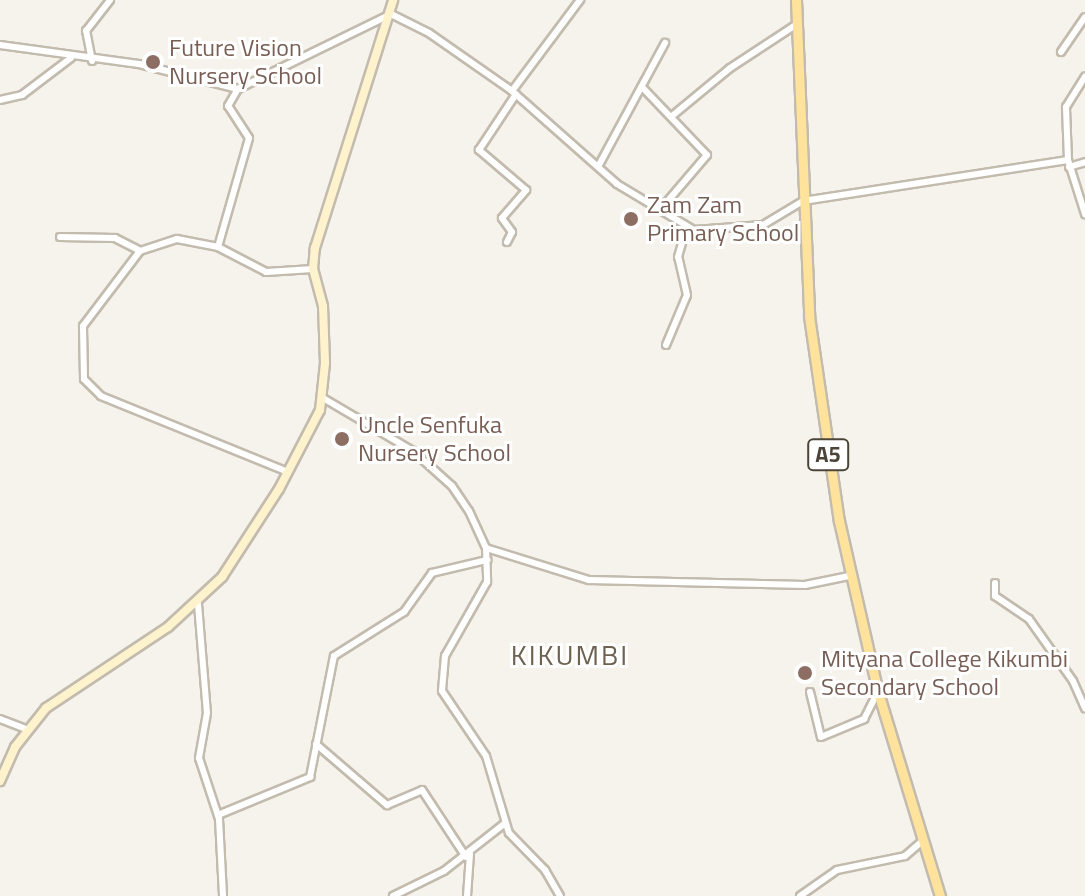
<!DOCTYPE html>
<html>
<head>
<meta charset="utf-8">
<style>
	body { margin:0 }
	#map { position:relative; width:1085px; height:896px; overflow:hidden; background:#f6f3ec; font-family:"Titillium Web",sans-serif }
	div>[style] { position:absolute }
	.roads { filter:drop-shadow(2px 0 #c2bbae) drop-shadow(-2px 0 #c2bbae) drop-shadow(0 2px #c2bbae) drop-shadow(0 -2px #c2bbae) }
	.street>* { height:6px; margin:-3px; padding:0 3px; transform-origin:3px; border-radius:3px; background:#fff }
	.secondary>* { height:8px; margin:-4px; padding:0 4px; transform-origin:4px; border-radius:4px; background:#fff3cd }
	.primary>* { height:9px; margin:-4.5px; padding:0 4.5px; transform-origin:4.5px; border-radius:4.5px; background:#ffe39c }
	.dots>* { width:22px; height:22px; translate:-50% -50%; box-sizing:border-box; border:4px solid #fff; border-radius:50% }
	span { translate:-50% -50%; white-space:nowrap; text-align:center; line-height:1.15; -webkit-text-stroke:6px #fff; paint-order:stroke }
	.shield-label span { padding:2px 6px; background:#fff; border:2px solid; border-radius:6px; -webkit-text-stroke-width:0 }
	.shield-label { font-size:22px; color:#4b4439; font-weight:700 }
	.education-label { font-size:24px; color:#785e54 }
	.left { translate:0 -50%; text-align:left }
	.quarter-label { font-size:28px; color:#6e6250; letter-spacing:2px }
</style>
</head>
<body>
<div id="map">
	<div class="roads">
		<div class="street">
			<div style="left:0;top:45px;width:140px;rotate:7.8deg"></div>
			<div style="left:139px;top:64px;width:102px;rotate:14.2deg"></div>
			<div style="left:238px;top:89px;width:170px;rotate:-26.1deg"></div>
			<div style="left:391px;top:14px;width:42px;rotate:26.6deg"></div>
			<div style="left:429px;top:33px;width:101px;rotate:34.9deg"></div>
			<div style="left:512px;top:91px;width:140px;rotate:41.5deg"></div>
			<div style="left:617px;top:184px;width:90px;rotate:30.9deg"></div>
			<div style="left:694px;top:230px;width:69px;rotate:-4.1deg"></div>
			<div style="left:763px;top:225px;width:47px;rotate:-31deg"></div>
			<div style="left:803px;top:201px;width:268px;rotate:-8.8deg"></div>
			<div style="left:1068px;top:160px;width:53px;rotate:-92.2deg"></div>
			<div style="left:1066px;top:107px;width:36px;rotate:-58deg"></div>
			<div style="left:1061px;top:52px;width:42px;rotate:-55.6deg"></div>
			<div style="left:92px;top:61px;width:31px;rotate:-101deg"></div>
			<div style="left:86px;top:31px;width:39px;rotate:-52deg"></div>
			<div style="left:642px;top:87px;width:94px;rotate:46.3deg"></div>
			<div style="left:707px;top:155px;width:72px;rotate:130.5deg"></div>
			<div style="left:512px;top:91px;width:114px;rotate:-53.2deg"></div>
			<div style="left:0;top:100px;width:23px;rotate:-13deg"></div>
			<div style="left:22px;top:95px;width:61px;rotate:-37.1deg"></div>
			<div style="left:672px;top:116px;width:75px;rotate:-39.6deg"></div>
			<div style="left:730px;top:68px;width:80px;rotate:-33.3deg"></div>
			<div style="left:1068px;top:160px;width:57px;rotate:72.5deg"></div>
			<div style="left:599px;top:165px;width:139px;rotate:-61.6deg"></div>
			<div style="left:1069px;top:167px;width:17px;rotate:-17deg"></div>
			<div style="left:60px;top:237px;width:55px;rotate:1deg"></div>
			<div style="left:115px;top:238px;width:28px;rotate:27deg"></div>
			<div style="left:507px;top:242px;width:11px;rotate:-63deg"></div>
			<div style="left:512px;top:232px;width:17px;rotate:-126deg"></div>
			<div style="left:502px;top:218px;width:37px;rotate:-49deg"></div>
			<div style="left:526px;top:190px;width:62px;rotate:-139.6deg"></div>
			<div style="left:479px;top:150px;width:67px;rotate:-56.5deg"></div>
			<div style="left:218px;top:247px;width:113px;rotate:-74.1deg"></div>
			<div style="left:249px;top:138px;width:38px;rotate:-123deg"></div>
			<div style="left:228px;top:106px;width:20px;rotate:-60deg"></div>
			<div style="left:666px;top:345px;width:54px;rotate:-67.2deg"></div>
			<div style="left:687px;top:295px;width:39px;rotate:-103deg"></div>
			<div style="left:678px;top:257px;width:29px;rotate:-74deg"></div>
			<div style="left:323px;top:398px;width:104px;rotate:30.5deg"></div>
			<div style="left:413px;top:451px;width:52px;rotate:41.9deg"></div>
			<div style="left:452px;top:486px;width:30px;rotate:56deg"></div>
			<div style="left:469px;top:511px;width:41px;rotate:65.3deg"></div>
			<div style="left:486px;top:548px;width:34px;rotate:88deg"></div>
			<div style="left:487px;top:582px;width:85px;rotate:119.6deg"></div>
			<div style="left:445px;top:656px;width:35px;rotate:95deg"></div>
			<div style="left:442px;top:691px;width:78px;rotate:55.9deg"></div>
			<div style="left:486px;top:756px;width:80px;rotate:73.4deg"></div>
			<div style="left:509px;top:833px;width:52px;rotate:45.8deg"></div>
			<div style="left:545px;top:870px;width:30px;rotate:60deg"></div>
			<div style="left:288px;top:472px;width:202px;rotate:-157.9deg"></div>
			<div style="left:101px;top:396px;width:24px;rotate:-135deg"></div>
			<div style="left:84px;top:379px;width:53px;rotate:-91.1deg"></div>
			<div style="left:83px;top:326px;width:94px;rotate:-52.8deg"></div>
			<div style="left:140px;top:251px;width:39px;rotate:-18deg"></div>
			<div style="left:177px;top:239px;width:42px;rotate:11deg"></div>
			<div style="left:218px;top:247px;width:54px;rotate:27.5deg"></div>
			<div style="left:266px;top:272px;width:47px;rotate:-3.7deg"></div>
			<div style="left:486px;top:548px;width:108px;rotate:17.3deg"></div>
			<div style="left:589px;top:580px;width:216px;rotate:1.3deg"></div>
			<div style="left:805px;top:585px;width:45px;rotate:-11.6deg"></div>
			<div style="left:995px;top:583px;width:13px;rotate:90deg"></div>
			<div style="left:995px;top:596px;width:41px;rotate:34.1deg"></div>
			<div style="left:1029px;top:619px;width:76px;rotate:54.6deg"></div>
			<div style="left:1073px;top:681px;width:30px;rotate:66deg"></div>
			<div style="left:198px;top:604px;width:109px;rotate:85.3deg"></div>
			<div style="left:207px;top:713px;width:46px;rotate:100.1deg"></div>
			<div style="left:199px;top:758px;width:64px;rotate:71.8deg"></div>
			<div style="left:219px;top:819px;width:77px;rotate:87deg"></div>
			<div style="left:810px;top:692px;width:46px;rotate:76.3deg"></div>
			<div style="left:821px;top:737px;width:47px;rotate:-22.7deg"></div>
			<div style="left:864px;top:719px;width:30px;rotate:-63deg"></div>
			<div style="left:0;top:719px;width:30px;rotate:21deg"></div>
			<div style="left:316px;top:744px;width:94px;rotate:40.7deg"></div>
			<div style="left:387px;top:805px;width:38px;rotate:-23deg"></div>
			<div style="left:422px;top:790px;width:80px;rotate:56.7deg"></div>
			<div style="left:218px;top:815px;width:100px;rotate:-22.4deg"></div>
			<div style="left:310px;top:777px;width:123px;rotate:-78.8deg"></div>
			<div style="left:334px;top:656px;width:83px;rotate:-32.2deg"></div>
			<div style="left:404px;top:612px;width:48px;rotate:-54.3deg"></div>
			<div style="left:432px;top:573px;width:57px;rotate:-13.3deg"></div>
			<div style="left:393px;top:896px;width:57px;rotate:-26.1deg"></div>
			<div style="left:444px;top:871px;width:76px;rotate:-38.1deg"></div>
			<div style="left:467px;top:896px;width:42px;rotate:-85.9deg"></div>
			<div style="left:800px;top:896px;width:45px;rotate:-35.1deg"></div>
			<div style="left:837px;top:870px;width:69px;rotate:-11.6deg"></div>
			<div style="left:905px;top:856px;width:23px;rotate:-41deg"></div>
		</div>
		<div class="secondary">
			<div style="left:0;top:781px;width:37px;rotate:-66deg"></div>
			<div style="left:15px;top:747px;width:50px;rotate:-51.5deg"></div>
			<div style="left:46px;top:708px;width:146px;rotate:-33.6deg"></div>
			<div style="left:168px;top:627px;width:74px;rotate:-42.8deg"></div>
			<div style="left:222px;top:577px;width:105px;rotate:-57.1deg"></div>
			<div style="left:279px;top:489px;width:89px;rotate:-62.6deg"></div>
			<div style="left:320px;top:410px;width:47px;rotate:-83.9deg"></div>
			<div style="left:325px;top:363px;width:57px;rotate:-92deg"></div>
			<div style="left:323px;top:306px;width:38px;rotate:-105deg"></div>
			<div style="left:313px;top:269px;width:21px;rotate:-85deg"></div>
			<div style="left:315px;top:248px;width:260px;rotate:-72.5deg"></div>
		</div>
		<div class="primary">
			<div style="left:796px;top:0;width:316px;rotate:87.6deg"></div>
			<div style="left:809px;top:316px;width:207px;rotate:81.7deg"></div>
			<div style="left:839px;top:521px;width:175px;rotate:77.2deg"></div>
			<div style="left:878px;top:692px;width:213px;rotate:73.1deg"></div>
		</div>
	</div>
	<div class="dots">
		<div style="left:153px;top:62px;background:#8d6e63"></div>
		<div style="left:631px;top:219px;background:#8d6e63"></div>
		<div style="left:342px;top:439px;background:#8d6e63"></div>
		<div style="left:805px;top:673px;background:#8d6e63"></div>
	</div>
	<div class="shield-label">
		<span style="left:828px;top:455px">A5</span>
	</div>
	<div class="education-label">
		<span class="left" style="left:169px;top:62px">Future Vision<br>Nursery School</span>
		<span class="left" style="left:647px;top:219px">Zam Zam<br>Primary School</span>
		<span class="left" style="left:358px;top:439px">Uncle Senfuka<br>Nursery School</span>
		<span class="left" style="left:821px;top:673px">Mityana College Kikumbi<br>Secondary School</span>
	</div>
	<div class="quarter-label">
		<span style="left:570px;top:655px">KIKUMBI</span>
	</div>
</div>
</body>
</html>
